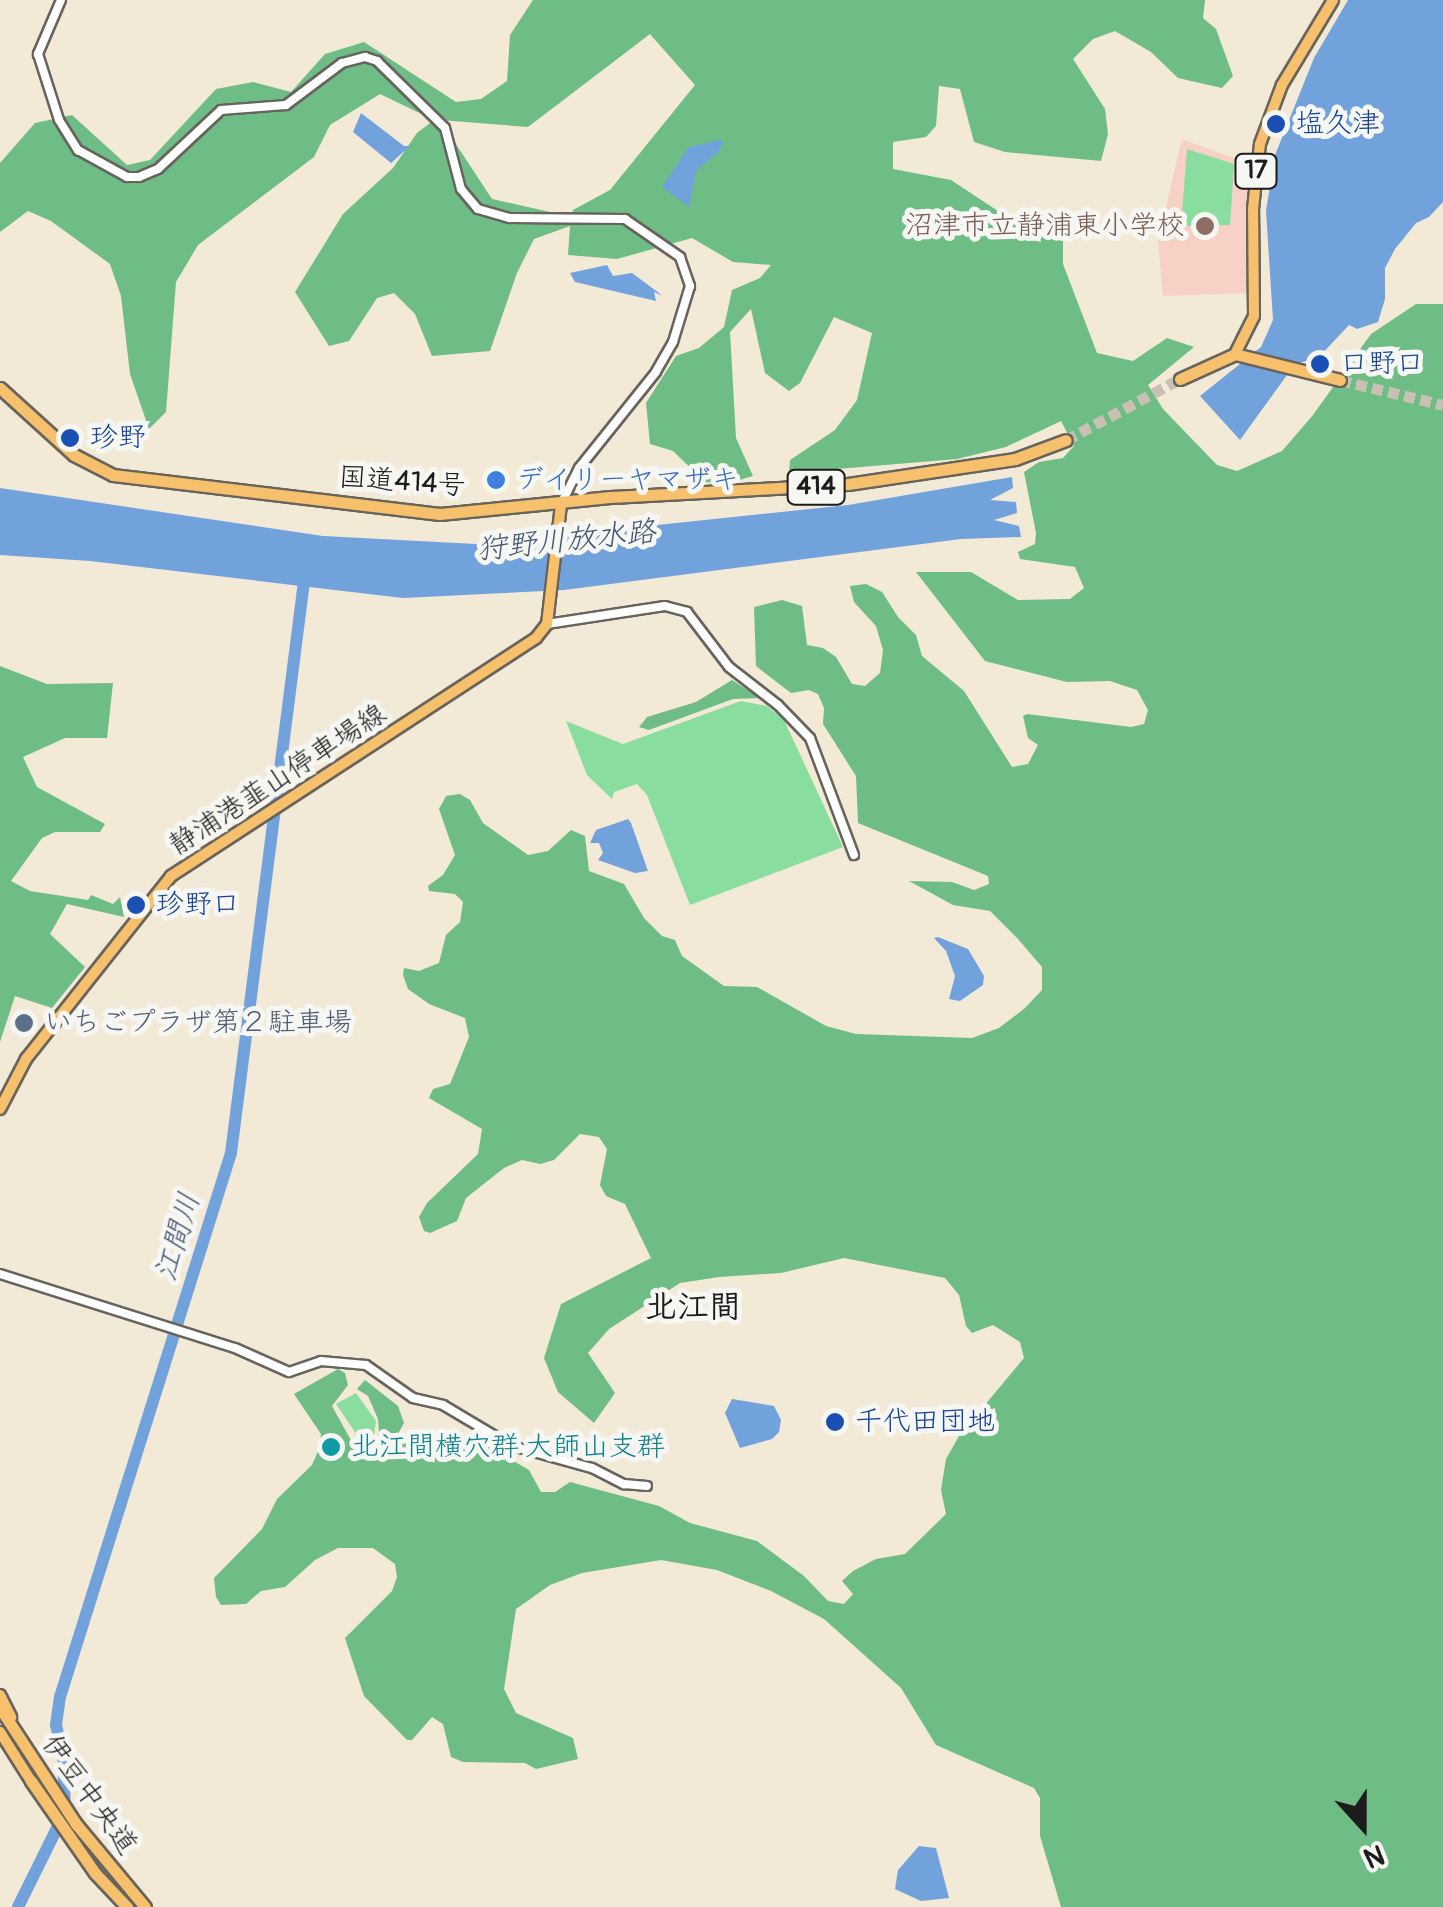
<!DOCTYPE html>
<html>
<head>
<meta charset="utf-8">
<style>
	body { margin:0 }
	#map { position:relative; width:1443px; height:1907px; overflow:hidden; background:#f3e9d7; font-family:Pangolin,"Klee One",sans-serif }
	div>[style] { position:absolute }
	.built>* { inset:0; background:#f7d1c6 }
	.green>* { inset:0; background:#89dd9f }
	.forest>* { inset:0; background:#6ebc86 }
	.water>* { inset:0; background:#72a2dc }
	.river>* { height:12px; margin:-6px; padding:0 6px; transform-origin:6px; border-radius:6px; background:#72a2dc }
	.highway-tunnel>* { height:11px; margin-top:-5.5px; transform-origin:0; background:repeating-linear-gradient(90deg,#c8c0b2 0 11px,transparent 0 16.5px) }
	.roads { filter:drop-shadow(2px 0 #67645d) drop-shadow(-2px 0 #67645d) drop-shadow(0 2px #67645d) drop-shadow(0 -2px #67645d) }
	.minor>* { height:8px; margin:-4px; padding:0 4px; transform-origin:4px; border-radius:4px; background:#fff }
	.major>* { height:10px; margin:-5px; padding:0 5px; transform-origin:5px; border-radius:5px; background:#f7c06c }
	.highway>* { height:11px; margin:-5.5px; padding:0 5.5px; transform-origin:5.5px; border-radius:5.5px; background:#f7c06c }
	.dots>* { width:28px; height:28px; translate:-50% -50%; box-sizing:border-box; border:5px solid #f6f6f2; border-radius:50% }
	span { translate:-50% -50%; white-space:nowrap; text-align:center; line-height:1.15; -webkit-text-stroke:10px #f6f6f2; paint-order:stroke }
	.shield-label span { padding:2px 8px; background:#f6f6f2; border:2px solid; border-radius:8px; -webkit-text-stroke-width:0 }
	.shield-label { font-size:25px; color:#1c1c1c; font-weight:700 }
	.transit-label { font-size:28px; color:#164399 }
	.left { translate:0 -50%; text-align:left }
	.education-label { font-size:28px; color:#785e54 }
	.right { translate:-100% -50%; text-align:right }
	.shop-label { font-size:28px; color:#366cbe }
	.street-label { font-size:28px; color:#1c1c1c }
	.service-label { font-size:28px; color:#4e5e75 }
	.culture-label { font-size:28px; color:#0d838f }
	.water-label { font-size:30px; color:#435872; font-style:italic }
	.quarter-label { font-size:32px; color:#1c1c1c; font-weight:700 }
	.north { position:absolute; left:1313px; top:1777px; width:100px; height:100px; -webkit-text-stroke:8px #f6f6f2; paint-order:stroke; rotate:159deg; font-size:28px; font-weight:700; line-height:40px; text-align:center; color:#1c1c1c }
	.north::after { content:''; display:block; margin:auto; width:35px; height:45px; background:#1c1c1c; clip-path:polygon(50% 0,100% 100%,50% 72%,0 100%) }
</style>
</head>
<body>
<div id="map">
	<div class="built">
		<div style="clip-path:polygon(1182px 139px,1252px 165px,1250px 293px,1163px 296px,1158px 241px)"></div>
	</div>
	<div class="green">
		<div style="clip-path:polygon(1187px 149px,1234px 164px,1230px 225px,1181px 226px)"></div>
		<div style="clip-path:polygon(741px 701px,767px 706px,784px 720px,843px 847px,690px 905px,647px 795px,637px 784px,614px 792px,612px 799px,587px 775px,566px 721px,623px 744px)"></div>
		<div style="clip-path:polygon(356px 1393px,376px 1421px,372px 1450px,361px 1456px,355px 1432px,336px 1404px)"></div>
	</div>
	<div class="forest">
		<div style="clip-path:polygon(evenodd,533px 0,1205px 0,1203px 18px,1216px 29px,1233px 76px,1222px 88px,1178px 78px,1151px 52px,1115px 31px,1093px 39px,1073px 59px,1105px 109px,1108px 134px,1101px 161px,1005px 152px,974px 142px,960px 89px,939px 86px,936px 126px,926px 137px,893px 142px,893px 169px,951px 180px,1007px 217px,1063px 241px,1063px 264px,1097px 353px,1133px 361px,1167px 338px,1194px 347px,1148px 385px,1163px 409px,1217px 465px,1237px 471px,1282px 451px,1313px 415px,1371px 334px,1416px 304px,1443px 304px,1443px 1907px,1061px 1907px,1040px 1836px,1040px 1798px,1034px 1788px,936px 1745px,901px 1688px,824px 1619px,771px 1591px,717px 1570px,661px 1560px,582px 1573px,550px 1585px,516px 1609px,504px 1689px,516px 1713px,573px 1738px,578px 1759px,536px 1769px,525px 1763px,463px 1762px,451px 1757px,443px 1724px,432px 1717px,412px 1740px,407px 1740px,364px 1696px,345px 1638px,392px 1591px,397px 1577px,395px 1564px,373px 1548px,338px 1548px,315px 1560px,285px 1587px,261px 1591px,246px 1604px,221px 1605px,216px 1597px,214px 1578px,262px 1529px,277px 1499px,312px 1465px,319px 1449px,321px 1434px,294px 1394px,338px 1369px,345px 1373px,348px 1385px,332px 1406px,362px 1460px,374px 1452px,379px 1432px,378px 1419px,368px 1396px,357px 1389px,365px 1380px,398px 1406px,404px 1423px,399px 1432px,401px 1439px,413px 1443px,441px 1434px,472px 1437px,529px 1470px,541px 1492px,555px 1492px,570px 1482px,659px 1506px,690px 1523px,757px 1541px,804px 1576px,828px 1601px,844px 1604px,853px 1594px,842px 1581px,853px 1571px,876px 1559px,905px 1554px,946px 1514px,941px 1490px,946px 1459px,959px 1436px,1024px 1358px,1020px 1342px,993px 1325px,972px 1333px,966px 1326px,959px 1295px,945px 1278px,844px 1258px,781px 1273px,719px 1277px,680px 1283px,609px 1329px,588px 1353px,615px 1393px,594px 1423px,558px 1392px,544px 1358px,561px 1304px,651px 1258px,625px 1204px,606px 1196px,600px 1185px,607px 1149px,599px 1137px,580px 1134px,554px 1160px,540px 1164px,522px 1160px,504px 1168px,466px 1198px,457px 1221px,430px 1233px,424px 1231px,419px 1217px,427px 1203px,478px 1154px,482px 1129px,429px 1098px,433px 1089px,450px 1084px,469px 1037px,465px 1018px,429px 1004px,408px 989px,403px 975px,404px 968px,419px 971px,439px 963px,446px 935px,460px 922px,463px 902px,455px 894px,429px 891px,428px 886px,443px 875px,455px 855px,439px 809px,446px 796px,460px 794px,470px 800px,483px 823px,528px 855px,548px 851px,571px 830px,585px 836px,589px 871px,624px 884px,644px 918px,662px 936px,675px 940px,682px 956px,724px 986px,757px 987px,826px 1026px,856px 1034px,972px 1038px,999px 1028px,1025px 1008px,1042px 990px,1042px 967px,1018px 939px,990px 911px,953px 905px,909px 881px,952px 882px,974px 890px,989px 884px,988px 876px,858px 823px,856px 776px,823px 724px,824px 708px,818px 694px,809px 690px,791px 693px,756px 666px,754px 607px,782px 600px,802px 606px,807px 645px,823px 648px,836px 657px,852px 684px,865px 686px,880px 673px,883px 650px,876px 626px,854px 602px,850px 586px,866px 584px,882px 592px,898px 617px,916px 635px,922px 656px,964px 691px,1012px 767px,1028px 764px,1038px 745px,1028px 738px,1023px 716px,1027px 714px,1131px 727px,1144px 724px,1148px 710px,1137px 690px,1110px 681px,1067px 682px,985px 661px,916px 572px,971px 572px,1018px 600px,1070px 599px,1084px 588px,1075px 567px,1020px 559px,1018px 552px,1035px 544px,1036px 533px,1024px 472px,1039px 462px,1063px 458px,1074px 446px,1061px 421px,1006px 447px,957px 459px,789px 473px,790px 460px,835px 430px,857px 400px,872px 333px,834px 317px,800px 383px,789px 391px,765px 373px,751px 309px,730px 332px,736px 438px,753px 476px,729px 483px,705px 482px,673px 451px,650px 444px,646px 403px,676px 356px,699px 348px,724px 327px,732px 290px,760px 278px,771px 265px,733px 262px,692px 238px,617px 259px,568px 255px,570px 226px,534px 239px,517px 273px,490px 351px,432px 356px,415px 314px,394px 293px,377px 298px,349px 341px,329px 346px,295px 292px,343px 214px,393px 168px,417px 133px,434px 120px,380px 94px,330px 125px,314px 157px,198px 245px,176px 282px,166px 412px,149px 429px,130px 374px,121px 296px,110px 264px,51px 221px,28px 211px,0 232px,0 163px,35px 123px,72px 115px,127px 165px,150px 160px,216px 89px,253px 82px,291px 92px,325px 54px,364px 42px,456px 102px,481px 99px,507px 81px,510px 35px,533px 0,650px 34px,695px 85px,610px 190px,573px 210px,572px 217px,492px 199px,440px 120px,528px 127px,650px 34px)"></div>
		<div style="clip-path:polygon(0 666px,47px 684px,113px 683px,107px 738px,65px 738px,23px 757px,37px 787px,105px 824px,100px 832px,55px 832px,42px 838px,11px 881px,30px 891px,88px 900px,91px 895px,113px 904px,120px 897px,124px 917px,67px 904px,50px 934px,85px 967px,52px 1008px,15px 996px,0 1042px)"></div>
		<div style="clip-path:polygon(732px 680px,760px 698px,733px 699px,649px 730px,639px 727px,647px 717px,696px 702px)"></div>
	</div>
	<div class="water">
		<div style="clip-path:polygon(1348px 0,1443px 0,1443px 202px,1429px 217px,1416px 223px,1395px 249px,1385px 268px,1385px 299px,1378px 322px,1357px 329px,1349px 325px,1318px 358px,1295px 364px,1240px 440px,1200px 396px,1261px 347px,1273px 320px,1266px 211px,1275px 155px,1314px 58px)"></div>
		<div style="clip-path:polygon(361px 113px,404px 146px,410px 146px,391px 163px,353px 132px)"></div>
		<div style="clip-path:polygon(720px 140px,724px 142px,718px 152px,696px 171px,689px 207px,662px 187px,689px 147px)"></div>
		<div style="clip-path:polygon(607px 265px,613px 276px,632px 273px,663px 296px,654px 292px,656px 301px,575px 282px,570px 273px)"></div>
		<div style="clip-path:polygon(1012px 477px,1013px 488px,990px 500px,1016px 502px,1017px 513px,994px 520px,1019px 526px,1021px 537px,961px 539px,564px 590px,403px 598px,90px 561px,0 555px,0 488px,323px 536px,476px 544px,848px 505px)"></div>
		<div style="clip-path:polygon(628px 819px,631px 823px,648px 871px,635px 873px,598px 860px,603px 853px,599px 843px,590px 843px,596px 830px)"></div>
		<div style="clip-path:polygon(938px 937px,968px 949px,984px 976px,983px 985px,960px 1001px,949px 999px,955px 976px,946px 951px,934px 938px)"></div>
		<div style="clip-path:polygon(732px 1399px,774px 1406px,781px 1420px,779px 1432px,772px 1439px,740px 1448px,725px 1413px)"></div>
		<div style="clip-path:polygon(919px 1846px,936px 1848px,949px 1898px,921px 1901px,895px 1889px,898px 1870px)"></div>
	</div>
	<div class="river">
		<div style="left:18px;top:1907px;width:106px;rotate:-63.7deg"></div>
		<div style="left:65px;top:1812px;width:59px;rotate:-91.9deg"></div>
		<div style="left:63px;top:1753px;width:29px;rotate:-104deg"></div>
		<div style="left:56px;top:1725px;width:28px;rotate:-82deg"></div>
		<div style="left:60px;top:1697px;width:570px;rotate:-72.55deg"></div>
		<div style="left:231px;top:1153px;width:584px;rotate:-82.72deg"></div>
	</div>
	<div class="highway-tunnel">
		<div style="left:1340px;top:380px;width:106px;rotate:13.6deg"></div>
		<div style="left:1066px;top:440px;width:129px;rotate:-28.2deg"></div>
	</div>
	<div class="roads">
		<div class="minor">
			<div style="left:61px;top:0;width:59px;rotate:113.1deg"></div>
			<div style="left:38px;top:54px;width:69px;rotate:72.3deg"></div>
			<div style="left:59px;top:120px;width:36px;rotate:58deg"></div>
			<div style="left:78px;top:150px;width:56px;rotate:28.9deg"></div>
			<div style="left:127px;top:177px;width:12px"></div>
			<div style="left:139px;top:177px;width:21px;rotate:-23deg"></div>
			<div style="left:158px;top:169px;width:86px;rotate:-43.1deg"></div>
			<div style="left:221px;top:110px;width:65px;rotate:-4.4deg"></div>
			<div style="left:286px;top:105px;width:70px;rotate:-36.9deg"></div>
			<div style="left:342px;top:63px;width:24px;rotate:-15deg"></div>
			<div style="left:365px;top:57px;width:13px;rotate:18deg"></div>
			<div style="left:377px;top:61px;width:95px;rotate:44.6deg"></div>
			<div style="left:445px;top:128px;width:63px;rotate:75.3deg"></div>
			<div style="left:461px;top:189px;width:26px;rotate:50deg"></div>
			<div style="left:478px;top:209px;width:33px;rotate:16deg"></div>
			<div style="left:510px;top:218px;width:115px;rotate:0.5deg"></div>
			<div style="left:625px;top:219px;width:67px;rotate:34.6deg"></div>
			<div style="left:680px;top:257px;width:31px;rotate:71deg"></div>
			<div style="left:690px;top:286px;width:59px;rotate:106.9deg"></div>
			<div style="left:673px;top:342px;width:34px;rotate:120deg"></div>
			<div style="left:656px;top:372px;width:123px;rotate:128.7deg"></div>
			<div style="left:579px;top:468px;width:40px;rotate:116.6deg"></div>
			<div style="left:547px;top:624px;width:119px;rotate:-8.7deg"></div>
			<div style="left:665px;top:606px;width:23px;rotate:15deg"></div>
			<div style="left:687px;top:612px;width:69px;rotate:52.6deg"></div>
			<div style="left:729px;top:667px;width:62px;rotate:37.8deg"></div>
			<div style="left:778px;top:705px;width:46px;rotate:45.9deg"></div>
			<div style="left:810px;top:738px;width:125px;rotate:69.4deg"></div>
			<div style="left:0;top:1274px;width:246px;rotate:17.5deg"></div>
			<div style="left:235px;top:1348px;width:59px;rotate:24deg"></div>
			<div style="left:289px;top:1372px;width:34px;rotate:-19deg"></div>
			<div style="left:321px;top:1361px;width:45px;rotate:5.1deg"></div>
			<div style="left:366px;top:1365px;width:57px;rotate:35.1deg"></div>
			<div style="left:413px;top:1398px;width:31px;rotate:13deg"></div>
			<div style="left:443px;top:1405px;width:80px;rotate:30.7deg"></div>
			<div style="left:512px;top:1446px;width:83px;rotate:15.4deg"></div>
			<div style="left:592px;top:1468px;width:36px;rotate:27deg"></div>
			<div style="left:624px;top:1484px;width:23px;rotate:5deg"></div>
		</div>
		<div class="major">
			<div style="left:1235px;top:354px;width:42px;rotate:-63.4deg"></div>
			<div style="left:1254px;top:316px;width:107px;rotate:-90.5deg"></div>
			<div style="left:1253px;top:209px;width:65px;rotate:-83.9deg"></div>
			<div style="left:1260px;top:144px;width:63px;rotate:-69.6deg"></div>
			<div style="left:1282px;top:85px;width:99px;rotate:-59deg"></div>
			<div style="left:0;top:1109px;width:56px;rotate:-62.5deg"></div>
			<div style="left:26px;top:1059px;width:233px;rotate:-51.6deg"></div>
			<div style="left:171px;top:876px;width:436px;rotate:-33.1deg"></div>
			<div style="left:536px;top:638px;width:18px;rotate:-52deg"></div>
			<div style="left:547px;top:624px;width:121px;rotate:-83.3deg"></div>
			<div style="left:0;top:1695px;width:25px;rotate:63deg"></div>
			<div style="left:0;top:1732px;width:58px;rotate:57.7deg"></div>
		</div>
		<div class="highway">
			<div style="left:1180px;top:379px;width:60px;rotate:-24.4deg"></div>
			<div style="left:1235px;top:354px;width:108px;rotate:13.9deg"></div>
			<div style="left:0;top:388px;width:100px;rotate:42.2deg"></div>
			<div style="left:74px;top:455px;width:44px;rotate:27.1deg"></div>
			<div style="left:113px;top:475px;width:329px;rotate:6.8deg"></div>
			<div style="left:440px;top:514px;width:171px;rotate:-5.7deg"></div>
			<div style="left:610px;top:497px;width:238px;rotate:-3.1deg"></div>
			<div style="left:848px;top:484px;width:169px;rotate:-8.5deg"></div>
			<div style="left:1015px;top:459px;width:54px;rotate:-20.4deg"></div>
			<div style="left:0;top:1708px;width:139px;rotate:56.8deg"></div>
			<div style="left:76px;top:1824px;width:108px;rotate:50.3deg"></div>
			<div style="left:31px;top:1781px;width:112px;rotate:55.2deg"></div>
			<div style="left:95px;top:1873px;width:47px;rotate:46.7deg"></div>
		</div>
	</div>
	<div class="dots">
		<div style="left:1276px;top:124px;background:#1a4fb4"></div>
		<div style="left:1205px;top:226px;background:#8d6e63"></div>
		<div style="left:1320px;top:364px;background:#1a4fb4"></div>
		<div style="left:70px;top:438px;background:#1a4fb4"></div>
		<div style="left:496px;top:480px;background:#3f7fe0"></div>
		<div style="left:136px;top:905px;background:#1a4fb4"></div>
		<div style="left:24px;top:1023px;background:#5c6f8a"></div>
		<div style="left:835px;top:1422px;background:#1a4fb4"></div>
		<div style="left:331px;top:1447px;background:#0f9aa8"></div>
	</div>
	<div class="shield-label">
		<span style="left:1256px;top:171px">17</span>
		<span style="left:816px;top:487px">414</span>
	</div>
	<div class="transit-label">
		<span class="left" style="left:1296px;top:124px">塩久津</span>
		<span class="left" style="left:1340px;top:364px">口野口</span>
		<span class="left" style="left:90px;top:438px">珍野</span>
		<span class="left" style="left:156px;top:905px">珍野口</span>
		<span class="left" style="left:855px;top:1422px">千代田団地</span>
	</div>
	<div class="education-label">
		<span class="right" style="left:1185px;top:226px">沼津市立静浦東小学校</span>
	</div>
	<div class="shop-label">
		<span class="left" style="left:516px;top:480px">デイリーヤマザキ</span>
	</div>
	<div class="street-label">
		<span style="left:402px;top:482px;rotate:4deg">国道414号</span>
		<span style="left:278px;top:780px;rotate:-33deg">静浦港韮山停車場線</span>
		<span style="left:89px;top:1795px;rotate:54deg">伊豆中央道</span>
	</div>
	<div class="service-label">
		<span class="left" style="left:44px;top:1023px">いちごプラザ第２駐車場</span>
	</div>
	<div class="culture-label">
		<span class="left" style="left:351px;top:1447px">北江間横穴群 大師山支群</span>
	</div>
	<div class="water-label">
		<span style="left:566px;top:541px;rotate:-6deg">狩野川放水路</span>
		<span style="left:178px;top:1237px;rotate:-73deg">江間川</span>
	</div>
	<div class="quarter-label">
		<span style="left:693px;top:1307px">北江間</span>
	</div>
	<div class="north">N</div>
</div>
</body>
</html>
